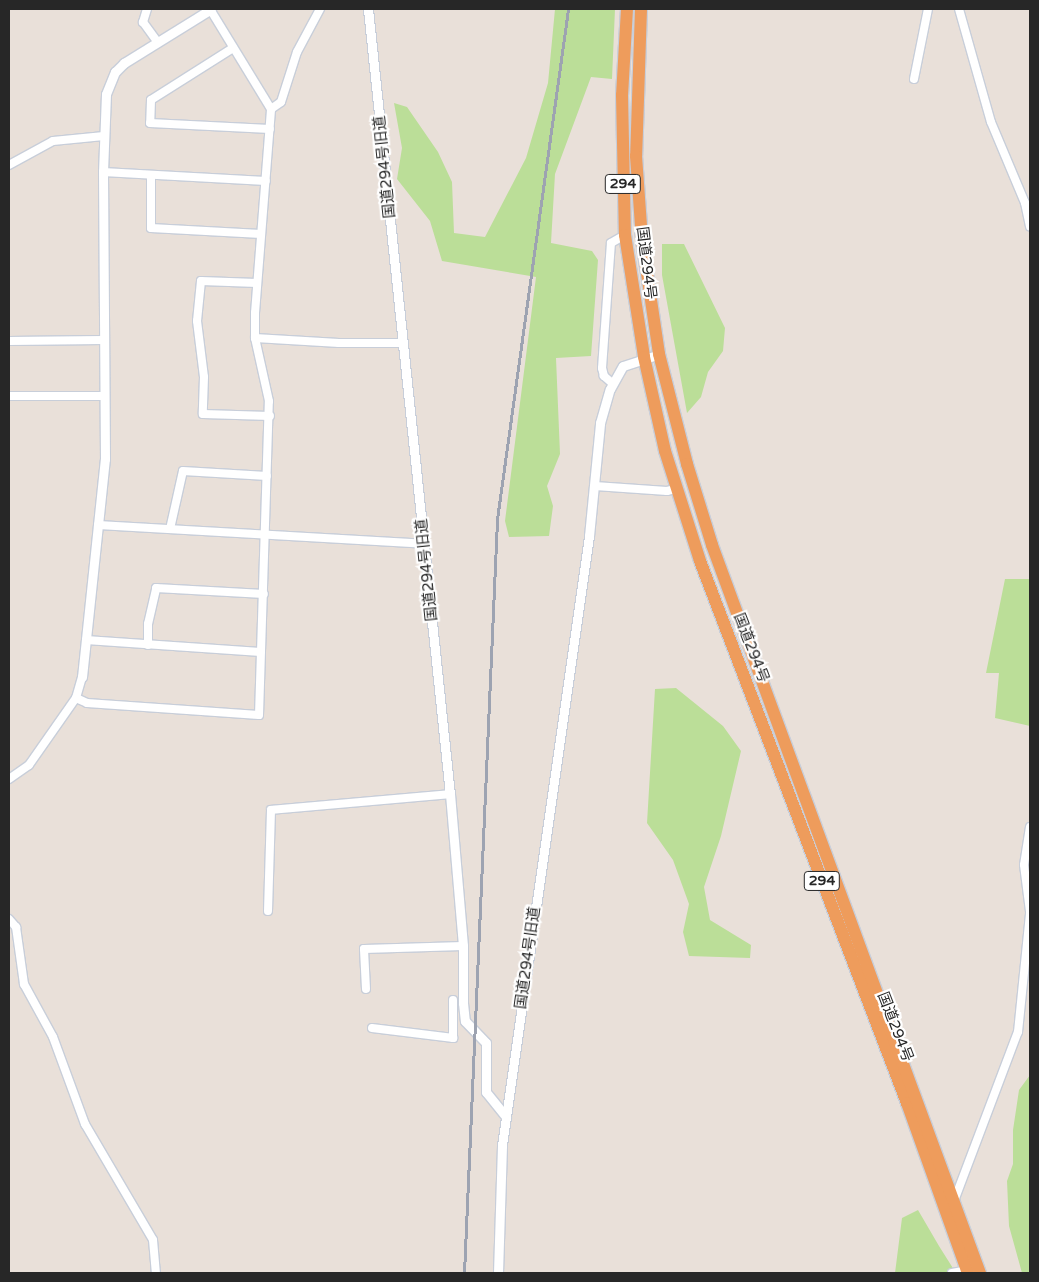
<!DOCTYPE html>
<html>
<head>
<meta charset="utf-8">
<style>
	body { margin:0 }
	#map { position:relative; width:1039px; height:1282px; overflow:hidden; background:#e9e0d9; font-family:"Varela Round","Noto Sans JP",sans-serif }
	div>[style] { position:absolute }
	.green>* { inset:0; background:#bbde98 }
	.roads { filter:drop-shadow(1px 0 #c8ced9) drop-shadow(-1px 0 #c8ced9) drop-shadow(0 1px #c8ced9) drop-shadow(0 -1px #c8ced9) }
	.minor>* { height:8px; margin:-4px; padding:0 4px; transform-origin:4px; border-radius:4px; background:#fff }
	.tertiary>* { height:9px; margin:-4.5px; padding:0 4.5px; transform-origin:4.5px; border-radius:4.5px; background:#fff }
	.trunk>* { height:12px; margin:-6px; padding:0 6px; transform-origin:6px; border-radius:6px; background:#ee9c5c }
	.rail>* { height:3px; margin:-1.5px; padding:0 1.5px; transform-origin:1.5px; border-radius:1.5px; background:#9da3b1 }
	span { translate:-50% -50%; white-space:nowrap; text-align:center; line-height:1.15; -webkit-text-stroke:4.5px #fff; paint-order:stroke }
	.shield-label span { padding:1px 4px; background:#fff; border:1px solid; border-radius:4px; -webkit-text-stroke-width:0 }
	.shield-label { font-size:14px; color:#272727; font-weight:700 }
	.street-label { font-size:15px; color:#272727 }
	.frame { position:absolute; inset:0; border:10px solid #272727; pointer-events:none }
</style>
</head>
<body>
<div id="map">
	<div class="green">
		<div style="clip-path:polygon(555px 9px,615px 9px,612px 79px,591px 77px,555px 174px,551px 243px,592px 251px,598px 260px,591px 356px,556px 358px,560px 454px,547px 486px,553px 506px,549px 536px,509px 537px,505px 521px,536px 277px,442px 261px,430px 221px,397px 179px,402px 148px,394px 103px,407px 107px,438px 152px,452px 182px,454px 233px,485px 237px,526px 158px,548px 83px)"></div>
		<div style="clip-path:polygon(662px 244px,684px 244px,725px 328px,723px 351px,708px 372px,701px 397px,687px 413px,662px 275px)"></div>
		<div style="clip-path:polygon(1005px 579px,1030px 579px,1030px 726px,995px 718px,999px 673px,986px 673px)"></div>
		<div style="clip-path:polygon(676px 688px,723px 726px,741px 751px,721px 836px,704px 887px,710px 920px,751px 945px,750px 958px,689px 956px,683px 932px,689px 904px,673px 860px,647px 823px,655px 689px)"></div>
		<div style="clip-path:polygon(1030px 1075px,1030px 1273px,1022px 1273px,1009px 1226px,1007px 1181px,1013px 1164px,1013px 1130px,1019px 1090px)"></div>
		<div style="clip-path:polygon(918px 1210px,939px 1246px,956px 1273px,895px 1273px,902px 1218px)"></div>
	</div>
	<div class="roads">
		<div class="minor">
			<div style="left:147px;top:9px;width:14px;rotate:107deg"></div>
			<div style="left:143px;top:22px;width:24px;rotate:54deg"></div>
			<div style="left:959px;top:9px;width:117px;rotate:74.2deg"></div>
			<div style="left:991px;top:122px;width:88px;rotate:67.2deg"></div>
			<div style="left:1025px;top:203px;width:24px;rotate:78deg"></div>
			<div style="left:233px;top:48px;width:97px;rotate:147.6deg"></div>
			<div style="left:151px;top:100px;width:23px;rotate:92deg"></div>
			<div style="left:150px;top:123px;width:120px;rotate:2.9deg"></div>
			<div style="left:914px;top:79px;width:71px;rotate:-78.7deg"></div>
			<div style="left:271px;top:109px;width:12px;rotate:-35deg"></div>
			<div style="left:281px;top:102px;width:52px;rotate:-72.3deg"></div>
			<div style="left:297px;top:52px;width:49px;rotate:-61.9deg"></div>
			<div style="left:9px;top:165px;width:50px;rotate:-28.6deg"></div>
			<div style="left:53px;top:141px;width:51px;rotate:-5.6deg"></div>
			<div style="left:103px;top:172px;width:163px;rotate:3.2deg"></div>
			<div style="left:151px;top:175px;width:53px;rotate:90deg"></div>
			<div style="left:151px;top:228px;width:110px;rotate:3.1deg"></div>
			<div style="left:257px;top:283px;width:56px;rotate:-178deg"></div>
			<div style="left:201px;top:281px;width:40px;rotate:95.7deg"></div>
			<div style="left:197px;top:321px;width:56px;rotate:82.9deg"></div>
			<div style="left:204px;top:377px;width:37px;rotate:92deg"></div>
			<div style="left:203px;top:414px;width:67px;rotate:1.7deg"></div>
			<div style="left:255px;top:338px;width:84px;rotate:3.4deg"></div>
			<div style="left:339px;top:343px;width:64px"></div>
			<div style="left:9px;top:341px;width:94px;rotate:-0.6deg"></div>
			<div style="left:612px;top:383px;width:11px;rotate:-139deg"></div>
			<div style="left:604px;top:376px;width:8px;rotate:-104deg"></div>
			<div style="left:602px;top:368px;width:125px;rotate:-85.9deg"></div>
			<div style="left:611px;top:243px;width:16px;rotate:-30deg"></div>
			<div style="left:9px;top:396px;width:94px"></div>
			<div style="left:595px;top:486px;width:72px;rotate:4deg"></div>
			<div style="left:667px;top:491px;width:9px;rotate:-13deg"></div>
			<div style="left:98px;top:525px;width:327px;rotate:3.3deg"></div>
			<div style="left:170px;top:529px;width:59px;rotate:-77.4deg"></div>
			<div style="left:183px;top:471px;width:84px;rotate:3.4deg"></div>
			<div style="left:86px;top:640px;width:175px;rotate:3.9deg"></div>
			<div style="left:148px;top:645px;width:21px;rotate:-90deg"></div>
			<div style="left:148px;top:624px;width:37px;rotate:-77deg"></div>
			<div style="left:156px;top:588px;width:108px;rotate:3.2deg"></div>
			<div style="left:76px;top:698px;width:12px;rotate:24deg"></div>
			<div style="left:87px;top:703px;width:172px;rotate:4deg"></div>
			<div style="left:259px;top:715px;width:314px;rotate:-88.2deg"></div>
			<div style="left:269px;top:401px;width:65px;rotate:-102.5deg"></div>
			<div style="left:255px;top:338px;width:25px;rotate:-90deg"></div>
			<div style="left:255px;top:313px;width:205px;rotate:-85.5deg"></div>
			<div style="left:271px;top:109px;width:117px;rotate:-121.4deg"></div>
			<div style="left:9px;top:779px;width:24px;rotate:-35deg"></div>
			<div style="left:29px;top:765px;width:82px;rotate:-55deg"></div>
			<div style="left:76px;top:698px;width:22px;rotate:-74deg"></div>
			<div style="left:1030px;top:827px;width:38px;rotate:99deg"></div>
			<div style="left:1024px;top:865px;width:46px;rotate:82.6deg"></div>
			<div style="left:268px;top:911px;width:101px;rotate:-88.3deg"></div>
			<div style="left:271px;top:810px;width:180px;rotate:-5.1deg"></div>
			<div style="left:9px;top:919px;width:11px;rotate:49deg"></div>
			<div style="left:16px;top:927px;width:58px;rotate:82deg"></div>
			<div style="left:24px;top:984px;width:60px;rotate:61.3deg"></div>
			<div style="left:53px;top:1037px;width:93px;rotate:69.8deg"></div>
			<div style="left:85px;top:1124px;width:134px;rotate:59.6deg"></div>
			<div style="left:153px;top:1240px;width:33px;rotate:85deg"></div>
			<div style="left:366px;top:989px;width:40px;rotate:-92.9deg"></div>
			<div style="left:364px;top:949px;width:99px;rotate:-1.7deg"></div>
			<div style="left:372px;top:1028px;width:82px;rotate:7deg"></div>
			<div style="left:453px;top:1038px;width:38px;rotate:-90deg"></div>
			<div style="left:954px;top:1201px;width:181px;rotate:-69.3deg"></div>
			<div style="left:1018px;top:1032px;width:120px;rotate:-84.2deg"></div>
			<div style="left:952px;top:1273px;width:15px;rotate:-11deg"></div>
		</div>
		<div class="tertiary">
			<div style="left:368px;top:9px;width:789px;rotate:84.04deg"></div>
			<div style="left:450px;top:794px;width:153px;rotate:85.1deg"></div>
			<div style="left:463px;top:946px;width:57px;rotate:90deg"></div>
			<div style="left:463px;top:1003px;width:18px;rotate:84deg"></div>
			<div style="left:465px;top:1021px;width:30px;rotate:46deg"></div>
			<div style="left:486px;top:1043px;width:49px;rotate:90deg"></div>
			<div style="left:486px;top:1092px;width:32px;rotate:51deg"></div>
			<div style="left:82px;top:677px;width:219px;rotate:-84deg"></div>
			<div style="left:105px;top:459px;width:287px;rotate:-90.4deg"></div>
			<div style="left:103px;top:172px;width:78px;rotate:-87.8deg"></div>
			<div style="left:106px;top:94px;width:24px;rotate:-68deg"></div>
			<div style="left:115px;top:72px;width:13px;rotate:-45deg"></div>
			<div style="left:124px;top:63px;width:102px;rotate:-31.8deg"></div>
			<div style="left:498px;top:1273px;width:128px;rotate:-88.2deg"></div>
			<div style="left:502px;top:1145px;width:615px;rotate:-81.87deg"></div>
			<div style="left:589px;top:536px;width:114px;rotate:-84.4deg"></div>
			<div style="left:600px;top:423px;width:35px;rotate:-74deg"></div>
			<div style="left:610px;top:389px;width:26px;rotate:-61deg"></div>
			<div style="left:623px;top:366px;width:38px;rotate:-18deg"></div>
		</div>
		<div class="trunk">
			<div style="left:627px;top:9px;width:86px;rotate:93.3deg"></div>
			<div style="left:622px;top:95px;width:140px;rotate:88.8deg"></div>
			<div style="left:625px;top:235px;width:123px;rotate:81.1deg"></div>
			<div style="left:644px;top:357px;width:96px;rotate:77.4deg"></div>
			<div style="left:665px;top:451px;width:115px;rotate:72.3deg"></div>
			<div style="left:700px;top:561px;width:580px;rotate:69.1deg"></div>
			<div style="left:907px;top:1103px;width:181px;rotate:70.3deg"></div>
			<div style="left:641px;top:9px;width:147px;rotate:91.9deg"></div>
			<div style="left:636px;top:156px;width:84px;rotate:85.9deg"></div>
			<div style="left:642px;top:240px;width:115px;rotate:81.5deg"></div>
			<div style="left:659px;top:354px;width:114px;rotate:75.7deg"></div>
			<div style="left:687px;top:464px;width:85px;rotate:72.8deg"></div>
			<div style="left:712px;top:545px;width:776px;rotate:69.79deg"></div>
		</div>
	</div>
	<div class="rail">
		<div style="left:464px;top:1273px;width:755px;rotate:-87.49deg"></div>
		<div style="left:497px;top:519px;width:515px;rotate:-82.07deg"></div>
	</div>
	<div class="shield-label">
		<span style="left:623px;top:184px">294</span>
		<span style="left:822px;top:881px">294</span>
	</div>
	<div class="street-label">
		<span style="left:385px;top:167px;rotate:-96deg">国道294号旧道</span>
		<span style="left:646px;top:263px;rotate:83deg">国道294号</span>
		<span style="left:427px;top:570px;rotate:-96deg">国道294号旧道</span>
		<span style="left:751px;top:648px;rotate:69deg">国道294号</span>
		<span style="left:528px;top:958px;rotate:-82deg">国道294号旧道</span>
		<span style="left:895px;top:1027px;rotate:69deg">国道294号</span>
	</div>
	<div class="frame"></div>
</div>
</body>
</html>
